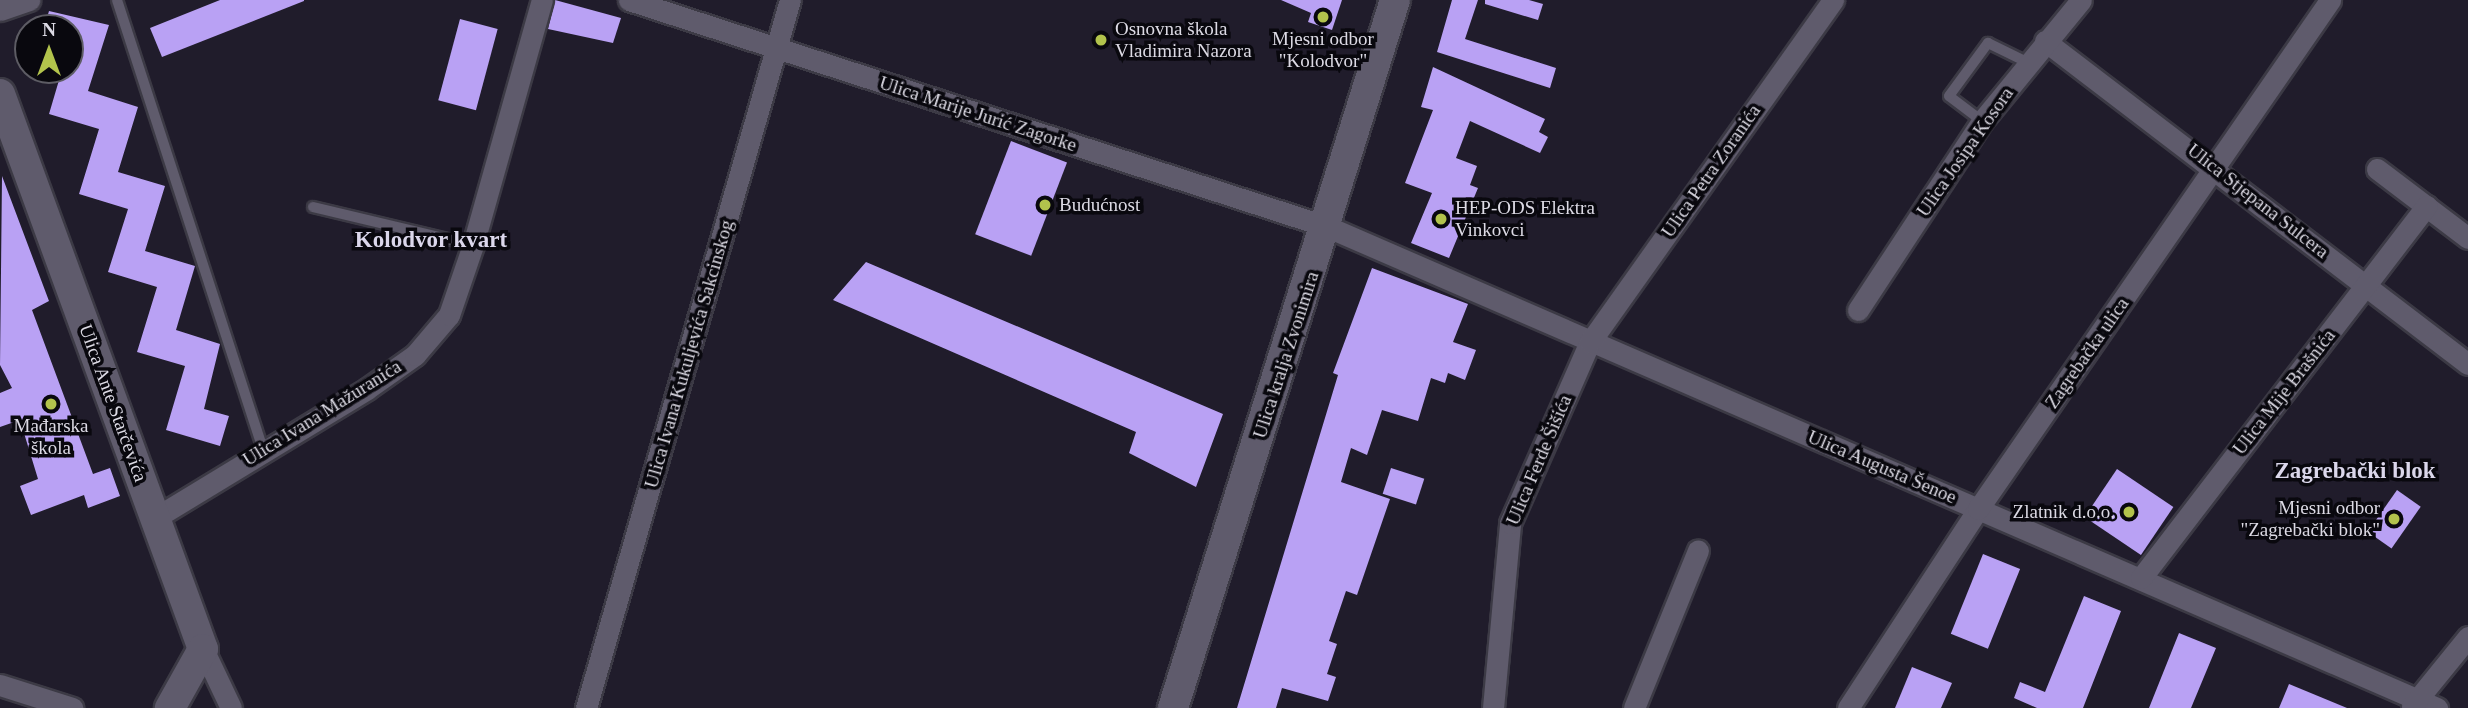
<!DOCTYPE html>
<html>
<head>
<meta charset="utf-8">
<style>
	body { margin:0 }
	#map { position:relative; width:2468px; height:708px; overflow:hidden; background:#201c2b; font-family:Georgia,serif }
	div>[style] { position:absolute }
	.building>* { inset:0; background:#b9a1f4; transform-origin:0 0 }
	.roads { filter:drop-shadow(2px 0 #3c3a45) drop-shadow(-2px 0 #3c3a45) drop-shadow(0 2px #3c3a45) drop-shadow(0 -2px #3c3a45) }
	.lane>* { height:10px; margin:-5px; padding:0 5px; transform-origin:5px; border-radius:5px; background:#5f5b6c }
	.street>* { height:21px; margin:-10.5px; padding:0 10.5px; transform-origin:10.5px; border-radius:10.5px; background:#5f5b6c }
	.secondary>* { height:30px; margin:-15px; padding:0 15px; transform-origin:15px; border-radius:15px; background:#5f5b6c }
	.dots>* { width:19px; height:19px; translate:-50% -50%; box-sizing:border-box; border:4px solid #09080e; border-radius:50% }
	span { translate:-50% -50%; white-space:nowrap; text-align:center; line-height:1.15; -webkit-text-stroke:7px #09080e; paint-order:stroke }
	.poi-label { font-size:19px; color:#dcdae4 }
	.left { translate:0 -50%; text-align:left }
	.right { translate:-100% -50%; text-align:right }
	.street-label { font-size:19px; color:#dcdae4 }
	.quarter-label { font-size:23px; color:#dbd7eb; font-weight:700 }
	.north { position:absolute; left:14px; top:14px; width:70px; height:70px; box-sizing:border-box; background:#09080e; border:2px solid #5d5c64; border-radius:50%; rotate:0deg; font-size:19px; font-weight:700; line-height:28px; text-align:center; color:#dcdae4 }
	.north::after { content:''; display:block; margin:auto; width:24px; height:32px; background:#b2c34c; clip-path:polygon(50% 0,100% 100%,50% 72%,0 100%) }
</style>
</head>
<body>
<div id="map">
	<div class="building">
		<div style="clip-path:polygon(220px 0,304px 0,304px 1px,162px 57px,150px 28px)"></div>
		<div style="clip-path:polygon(555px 0,621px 18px,613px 43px,548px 29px)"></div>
		<div style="clip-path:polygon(1281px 0,1342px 0,1332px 30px,1308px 22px,1311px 13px)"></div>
		<div style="clip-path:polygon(1452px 0,1478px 0,1465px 39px,1556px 68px,1550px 88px,1437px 52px)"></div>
		<div style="clip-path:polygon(1485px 0,1529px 0,1543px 4px,1538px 20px,1485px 4px)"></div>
		<div style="clip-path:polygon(49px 11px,109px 25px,88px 91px,138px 107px,118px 172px,165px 186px,145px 251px,195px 266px,176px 330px,220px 344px,204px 409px,229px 416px,220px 446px,166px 430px,185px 366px,137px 352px,157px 287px,108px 272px,128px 209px,79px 194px,99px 129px,49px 114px,62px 70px,70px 70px,70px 28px,44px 28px)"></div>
		<div style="left:460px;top:19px;width:39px;height:84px;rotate:15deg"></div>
		<div style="clip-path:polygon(1433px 67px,1545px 119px,1539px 132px,1548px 137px,1540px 153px,1470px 121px,1456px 158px,1477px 166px,1470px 185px,1478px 188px,1449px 258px,1411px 243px,1432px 193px,1405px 183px,1433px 110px,1421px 107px)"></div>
		<div style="left:1011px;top:141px;width:60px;height:100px;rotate:21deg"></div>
		<div style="clip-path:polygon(2px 176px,49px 301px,32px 310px,93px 474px,110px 468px,120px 496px,88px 508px,84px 495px,31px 515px,20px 486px,38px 479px,20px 420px,0 427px,0 393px,12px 388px,0 365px)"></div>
		<div style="clip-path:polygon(866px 262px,1223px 414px,1196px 487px,1129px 453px,1136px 432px,833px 300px)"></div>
		<div style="clip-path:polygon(1372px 268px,1468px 304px,1453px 342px,1476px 350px,1465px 380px,1448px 373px,1445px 383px,1431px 378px,1418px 421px,1382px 410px,1367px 455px,1351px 448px,1341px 482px,1390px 499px,1357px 595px,1346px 591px,1329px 641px,1337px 644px,1327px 674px,1336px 677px,1328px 701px,1282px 688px,1276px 708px,1237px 708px,1338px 375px,1333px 373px)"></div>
		<div style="left:1391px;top:468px;width:35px;height:27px;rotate:18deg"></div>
		<div style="left:2117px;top:469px;width:68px;height:58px;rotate:34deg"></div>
		<div style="left:2397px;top:490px;width:29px;height:51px;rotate:35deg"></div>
		<div style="left:1983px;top:554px;width:40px;height:86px;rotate:22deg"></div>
		<div style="clip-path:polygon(2084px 596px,2121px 611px,2083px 708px,2037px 708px,2014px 698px,2020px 682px,2045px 692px)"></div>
		<div style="clip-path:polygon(2179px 633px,2216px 648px,2191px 708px,2149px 708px)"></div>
		<div style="clip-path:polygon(1912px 667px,1952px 683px,1941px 708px,1895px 708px)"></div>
		<div style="clip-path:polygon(2289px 684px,2347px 708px,2279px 708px)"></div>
	</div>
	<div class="roads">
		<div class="lane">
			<div style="left:117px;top:0;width:472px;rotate:72deg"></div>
			<div style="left:1982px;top:121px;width:41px;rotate:-142.9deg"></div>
			<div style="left:1949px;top:96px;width:66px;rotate:-53.7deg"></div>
			<div style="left:1988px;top:43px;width:46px;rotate:26deg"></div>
			<div style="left:313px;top:207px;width:164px;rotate:13.4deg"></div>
		</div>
		<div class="street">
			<div style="left:629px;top:0;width:735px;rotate:17.99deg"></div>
			<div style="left:1328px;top:227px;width:1209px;rotate:23.45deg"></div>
			<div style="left:0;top:10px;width:31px;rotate:-19deg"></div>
			<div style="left:2045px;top:41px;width:532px;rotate:37.37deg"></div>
			<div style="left:2377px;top:169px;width:114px;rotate:37.2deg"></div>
			<div style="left:1858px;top:310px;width:226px;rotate:-56.7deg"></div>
			<div style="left:1982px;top:121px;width:156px;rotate:-50.7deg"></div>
			<div style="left:155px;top:518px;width:248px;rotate:-31.3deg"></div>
			<div style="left:367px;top:389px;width:59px;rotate:-35.3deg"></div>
			<div style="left:415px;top:355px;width:52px;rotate:-49.6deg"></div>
			<div style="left:449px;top:315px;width:74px;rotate:-71.1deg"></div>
			<div style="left:473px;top:245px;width:255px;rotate:-74.3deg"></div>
			<div style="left:2141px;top:578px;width:469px;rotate:-52.5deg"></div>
			<div style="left:203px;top:649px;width:65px;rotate:64.6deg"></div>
			<div style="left:0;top:685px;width:76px;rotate:17.7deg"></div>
			<div style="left:2412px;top:706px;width:89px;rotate:-50.9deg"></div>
			<div style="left:586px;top:708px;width:737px;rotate:-73.93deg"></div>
			<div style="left:1493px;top:708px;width:186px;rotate:-84.7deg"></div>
			<div style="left:1510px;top:523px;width:198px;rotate:-66.2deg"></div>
			<div style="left:1590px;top:342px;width:420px;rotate:-54.6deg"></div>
			<div style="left:1634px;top:708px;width:170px;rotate:-67.9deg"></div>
			<div style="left:1848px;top:708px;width:238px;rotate:-56.8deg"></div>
			<div style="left:1978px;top:509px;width:619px;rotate:-55.33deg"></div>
		</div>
		<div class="secondary">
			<div style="left:0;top:94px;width:591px;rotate:69.91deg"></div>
			<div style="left:203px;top:649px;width:68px;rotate:119.2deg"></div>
			<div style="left:1173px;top:708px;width:742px;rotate:-72.59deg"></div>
		</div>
	</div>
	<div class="dots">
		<div style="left:1323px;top:17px;background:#b2c34c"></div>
		<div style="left:1101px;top:40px;background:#b2c34c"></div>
		<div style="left:1045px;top:205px;background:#b2c34c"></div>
		<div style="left:1441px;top:219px;background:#b2c34c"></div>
		<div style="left:51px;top:404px;background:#b2c34c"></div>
		<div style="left:2129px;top:512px;background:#b2c34c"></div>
		<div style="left:2394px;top:519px;background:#b2c34c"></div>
	</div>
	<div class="poi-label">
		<span class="left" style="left:1115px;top:40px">Osnovna škola<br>Vladimira Nazora</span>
		<span style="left:1323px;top:50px">Mjesni odbor<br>"Kolodvor"</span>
		<span class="left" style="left:1059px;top:205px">Budućnost</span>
		<span class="left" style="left:1455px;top:219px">HEP-ODS Elektra<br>Vinkovci</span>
		<span style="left:51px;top:437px">Mađarska<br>škola</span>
		<span class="right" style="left:2380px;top:519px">Mjesni odbor<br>"Zagrebački blok"</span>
		<span class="right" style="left:2115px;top:512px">Zlatnik d.o.o.</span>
	</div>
	<div class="street-label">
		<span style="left:978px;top:114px;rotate:18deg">Ulica Marije Jurić Zagorke</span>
		<span style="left:1965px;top:152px;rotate:-55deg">Ulica Josipa Kosora</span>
		<span style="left:1711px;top:171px;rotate:-55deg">Ulica Petra Zoranića</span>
		<span style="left:2258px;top:201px;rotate:38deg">Ulica Stjepana Sulcera</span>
		<span style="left:2087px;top:353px;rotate:-55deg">Zagrebačka ulica</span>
		<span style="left:689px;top:354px;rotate:-74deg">Ulica Ivana Kukuljevića Sakcinskog</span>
		<span style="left:1286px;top:355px;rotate:-72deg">Ulica kralja Zvonimira</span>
		<span style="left:2284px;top:392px;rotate:-52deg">Ulica Mije Brašnića</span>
		<span style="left:113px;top:403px;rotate:70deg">Ulica Ante Starčevića</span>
		<span style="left:322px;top:413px;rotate:-32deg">Ulica Ivana Mažuranića</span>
		<span style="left:1539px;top:460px;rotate:-67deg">Ulica Ferde Šišića</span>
		<span style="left:1882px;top:467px;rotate:23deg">Ulica Augusta Šenoe</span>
	</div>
	<div class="quarter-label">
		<span style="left:431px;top:240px">Kolodvor kvart</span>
		<span style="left:2355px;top:471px">Zagrebački blok</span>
	</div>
	<div class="north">N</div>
</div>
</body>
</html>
